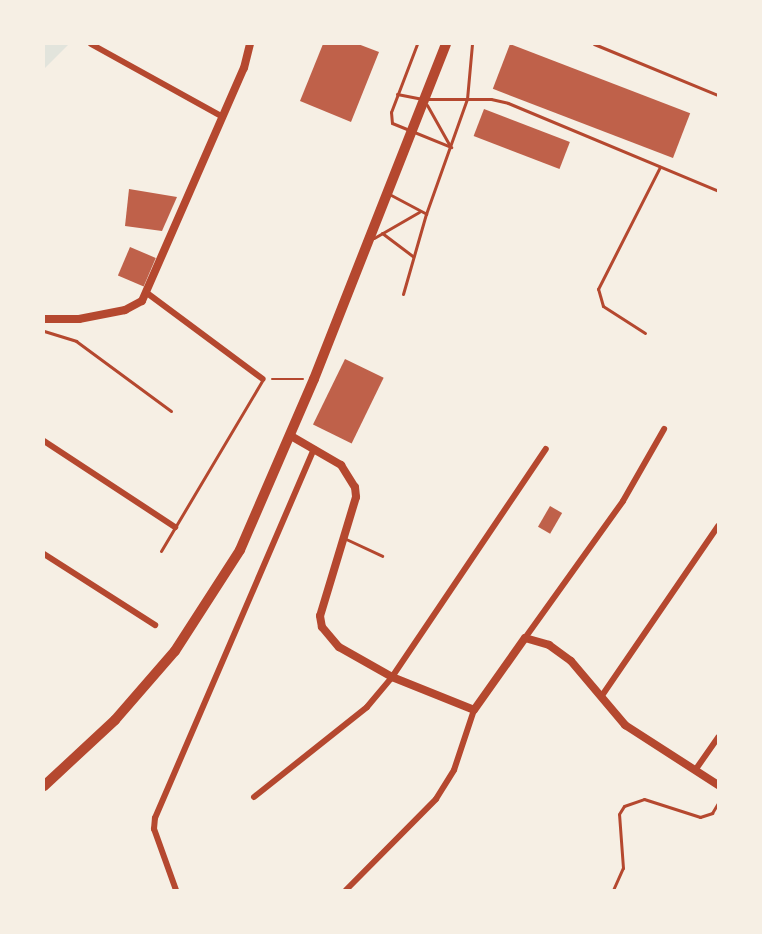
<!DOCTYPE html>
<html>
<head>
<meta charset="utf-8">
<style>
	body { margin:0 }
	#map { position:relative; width:762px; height:934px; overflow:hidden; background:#f6efe4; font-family:Signika,sans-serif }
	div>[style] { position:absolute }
	.green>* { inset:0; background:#e2e4dc }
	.building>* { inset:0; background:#bf614a; transform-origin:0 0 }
	.path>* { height:2px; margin:-1px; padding:0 1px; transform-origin:1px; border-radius:1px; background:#b5482f }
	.service>* { height:3px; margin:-1.5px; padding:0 1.5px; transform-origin:1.5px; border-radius:1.5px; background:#b5482f }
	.minor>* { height:6px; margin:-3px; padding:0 3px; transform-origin:3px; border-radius:3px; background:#b5482f }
	.tertiary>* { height:8px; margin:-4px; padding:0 4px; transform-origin:4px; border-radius:4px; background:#b5482f }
	.trunk>* { height:10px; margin:-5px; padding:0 5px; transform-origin:5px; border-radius:5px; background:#b5482f }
	span { translate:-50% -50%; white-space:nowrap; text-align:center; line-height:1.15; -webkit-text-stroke:4.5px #f6efe4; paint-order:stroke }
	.frame { position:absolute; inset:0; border:45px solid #f6efe4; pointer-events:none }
</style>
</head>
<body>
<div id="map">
	<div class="green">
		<div style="clip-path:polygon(44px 44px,69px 44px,44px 69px)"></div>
	</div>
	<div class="building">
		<div style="clip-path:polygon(323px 44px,358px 44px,379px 52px,351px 122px,300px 101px)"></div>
		<div style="left:510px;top:44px;width:193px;height:48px;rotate:21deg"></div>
		<div style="left:484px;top:109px;width:92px;height:29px;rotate:21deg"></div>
		<div style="clip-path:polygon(129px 189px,177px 197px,162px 231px,125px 226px)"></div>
		<div style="left:130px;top:247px;width:28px;height:31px;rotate:23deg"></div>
		<div style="left:345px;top:359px;width:43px;height:73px;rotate:26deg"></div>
		<div style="left:550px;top:506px;width:14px;height:24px;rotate:30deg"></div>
	</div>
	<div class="path">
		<div style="left:272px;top:379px;width:31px"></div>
	</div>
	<div class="service">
		<div style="left:417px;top:44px;width:73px;rotate:110.9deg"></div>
		<div style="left:391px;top:112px;width:11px;rotate:85deg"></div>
		<div style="left:392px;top:123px;width:64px;rotate:22.1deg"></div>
		<div style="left:594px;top:44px;width:134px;rotate:22.4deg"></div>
		<div style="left:397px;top:94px;width:26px;rotate:11deg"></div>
		<div style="left:423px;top:99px;width:68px"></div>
		<div style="left:491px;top:99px;width:17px;rotate:13deg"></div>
		<div style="left:508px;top:103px;width:228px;rotate:22.7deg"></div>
		<div style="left:427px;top:105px;width:47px;rotate:60.7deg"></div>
		<div style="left:391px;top:195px;width:40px;rotate:28deg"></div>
		<div style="left:382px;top:233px;width:39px;rotate:37deg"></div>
		<div style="left:374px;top:238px;width:52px;rotate:-30deg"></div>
		<div style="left:403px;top:294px;width:83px;rotate:-74deg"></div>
		<div style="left:426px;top:214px;width:122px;rotate:-70.4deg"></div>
		<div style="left:467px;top:99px;width:55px;rotate:-84.8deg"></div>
		<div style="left:44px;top:331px;width:34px;rotate:17deg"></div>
		<div style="left:76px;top:341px;width:118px;rotate:36.4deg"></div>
		<div style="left:645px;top:333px;width:50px;rotate:-147.3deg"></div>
		<div style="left:603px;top:306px;width:18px;rotate:-106deg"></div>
		<div style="left:598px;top:289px;width:137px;rotate:-63.1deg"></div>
		<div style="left:346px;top:539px;width:40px;rotate:25deg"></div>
		<div style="left:161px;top:551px;width:198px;rotate:-59.3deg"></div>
		<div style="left:613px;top:890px;width:24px;rotate:-66deg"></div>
		<div style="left:623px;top:868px;width:54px;rotate:-94.2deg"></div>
		<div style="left:619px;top:814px;width:9px;rotate:-58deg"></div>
		<div style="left:624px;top:806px;width:21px;rotate:-19deg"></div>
		<div style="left:644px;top:799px;width:59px;rotate:17.8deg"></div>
		<div style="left:700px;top:817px;width:13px;rotate:-18deg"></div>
		<div style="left:712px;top:813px;width:12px;rotate:-59deg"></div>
	</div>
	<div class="minor">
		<div style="left:91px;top:44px;width:149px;rotate:29deg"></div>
		<div style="left:147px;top:293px;width:144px;rotate:36.6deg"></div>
		<div style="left:44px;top:441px;width:157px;rotate:33.3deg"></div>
		<div style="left:44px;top:554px;width:132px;rotate:32.6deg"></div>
		<div style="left:525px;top:638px;width:168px;rotate:-54.4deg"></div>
		<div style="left:623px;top:501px;width:83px;rotate:-60.3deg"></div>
		<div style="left:601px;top:697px;width:207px;rotate:-55.6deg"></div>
		<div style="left:696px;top:769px;width:39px;rotate:-55deg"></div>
		<div style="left:254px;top:797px;width:144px;rotate:-38.5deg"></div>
		<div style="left:367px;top:707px;width:39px;rotate:-50deg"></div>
		<div style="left:392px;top:677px;width:275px;rotate:-56deg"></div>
		<div style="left:176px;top:890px;width:65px;rotate:-109.8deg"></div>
		<div style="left:154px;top:829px;width:11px;rotate:-85deg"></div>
		<div style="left:155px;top:818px;width:402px;rotate:-66.7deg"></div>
		<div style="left:346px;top:890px;width:128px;rotate:-45.3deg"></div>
		<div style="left:436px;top:799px;width:34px;rotate:-58deg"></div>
		<div style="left:454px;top:770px;width:63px;rotate:-71.6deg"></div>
	</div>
	<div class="tertiary">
		<div style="left:44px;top:319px;width:35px"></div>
		<div style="left:79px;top:319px;width:47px;rotate:-11.1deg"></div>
		<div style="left:125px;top:310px;width:19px;rotate:-28deg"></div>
		<div style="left:142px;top:301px;width:254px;rotate:-66.4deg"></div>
		<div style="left:244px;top:68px;width:25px;rotate:-76deg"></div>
		<div style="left:291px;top:436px;width:58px;rotate:30.1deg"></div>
		<div style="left:341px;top:465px;width:26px;rotate:58deg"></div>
		<div style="left:355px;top:487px;width:10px;rotate:84deg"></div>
		<div style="left:356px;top:497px;width:124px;rotate:106.8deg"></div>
		<div style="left:320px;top:616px;width:11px;rotate:80deg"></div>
		<div style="left:322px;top:627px;width:26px;rotate:50deg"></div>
		<div style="left:339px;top:647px;width:61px;rotate:29.5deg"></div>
		<div style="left:392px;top:677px;width:88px;rotate:21.9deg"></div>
		<div style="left:474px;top:710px;width:88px;rotate:-54.7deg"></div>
		<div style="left:525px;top:638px;width:25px;rotate:16deg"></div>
		<div style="left:549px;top:645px;width:27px;rotate:36deg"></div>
		<div style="left:571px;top:661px;width:84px;rotate:49.8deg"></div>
		<div style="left:625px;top:725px;width:111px;rotate:32.8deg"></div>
	</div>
	<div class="trunk">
		<div style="left:44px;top:786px;width:97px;rotate:-42.9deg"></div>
		<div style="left:115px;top:720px;width:91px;rotate:-49deg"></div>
		<div style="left:175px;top:651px;width:120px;rotate:-57.2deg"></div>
		<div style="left:240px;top:550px;width:186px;rotate:-66.6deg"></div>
		<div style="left:314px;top:379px;width:360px;rotate:-68.5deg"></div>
	</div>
	<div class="frame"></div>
</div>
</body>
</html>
